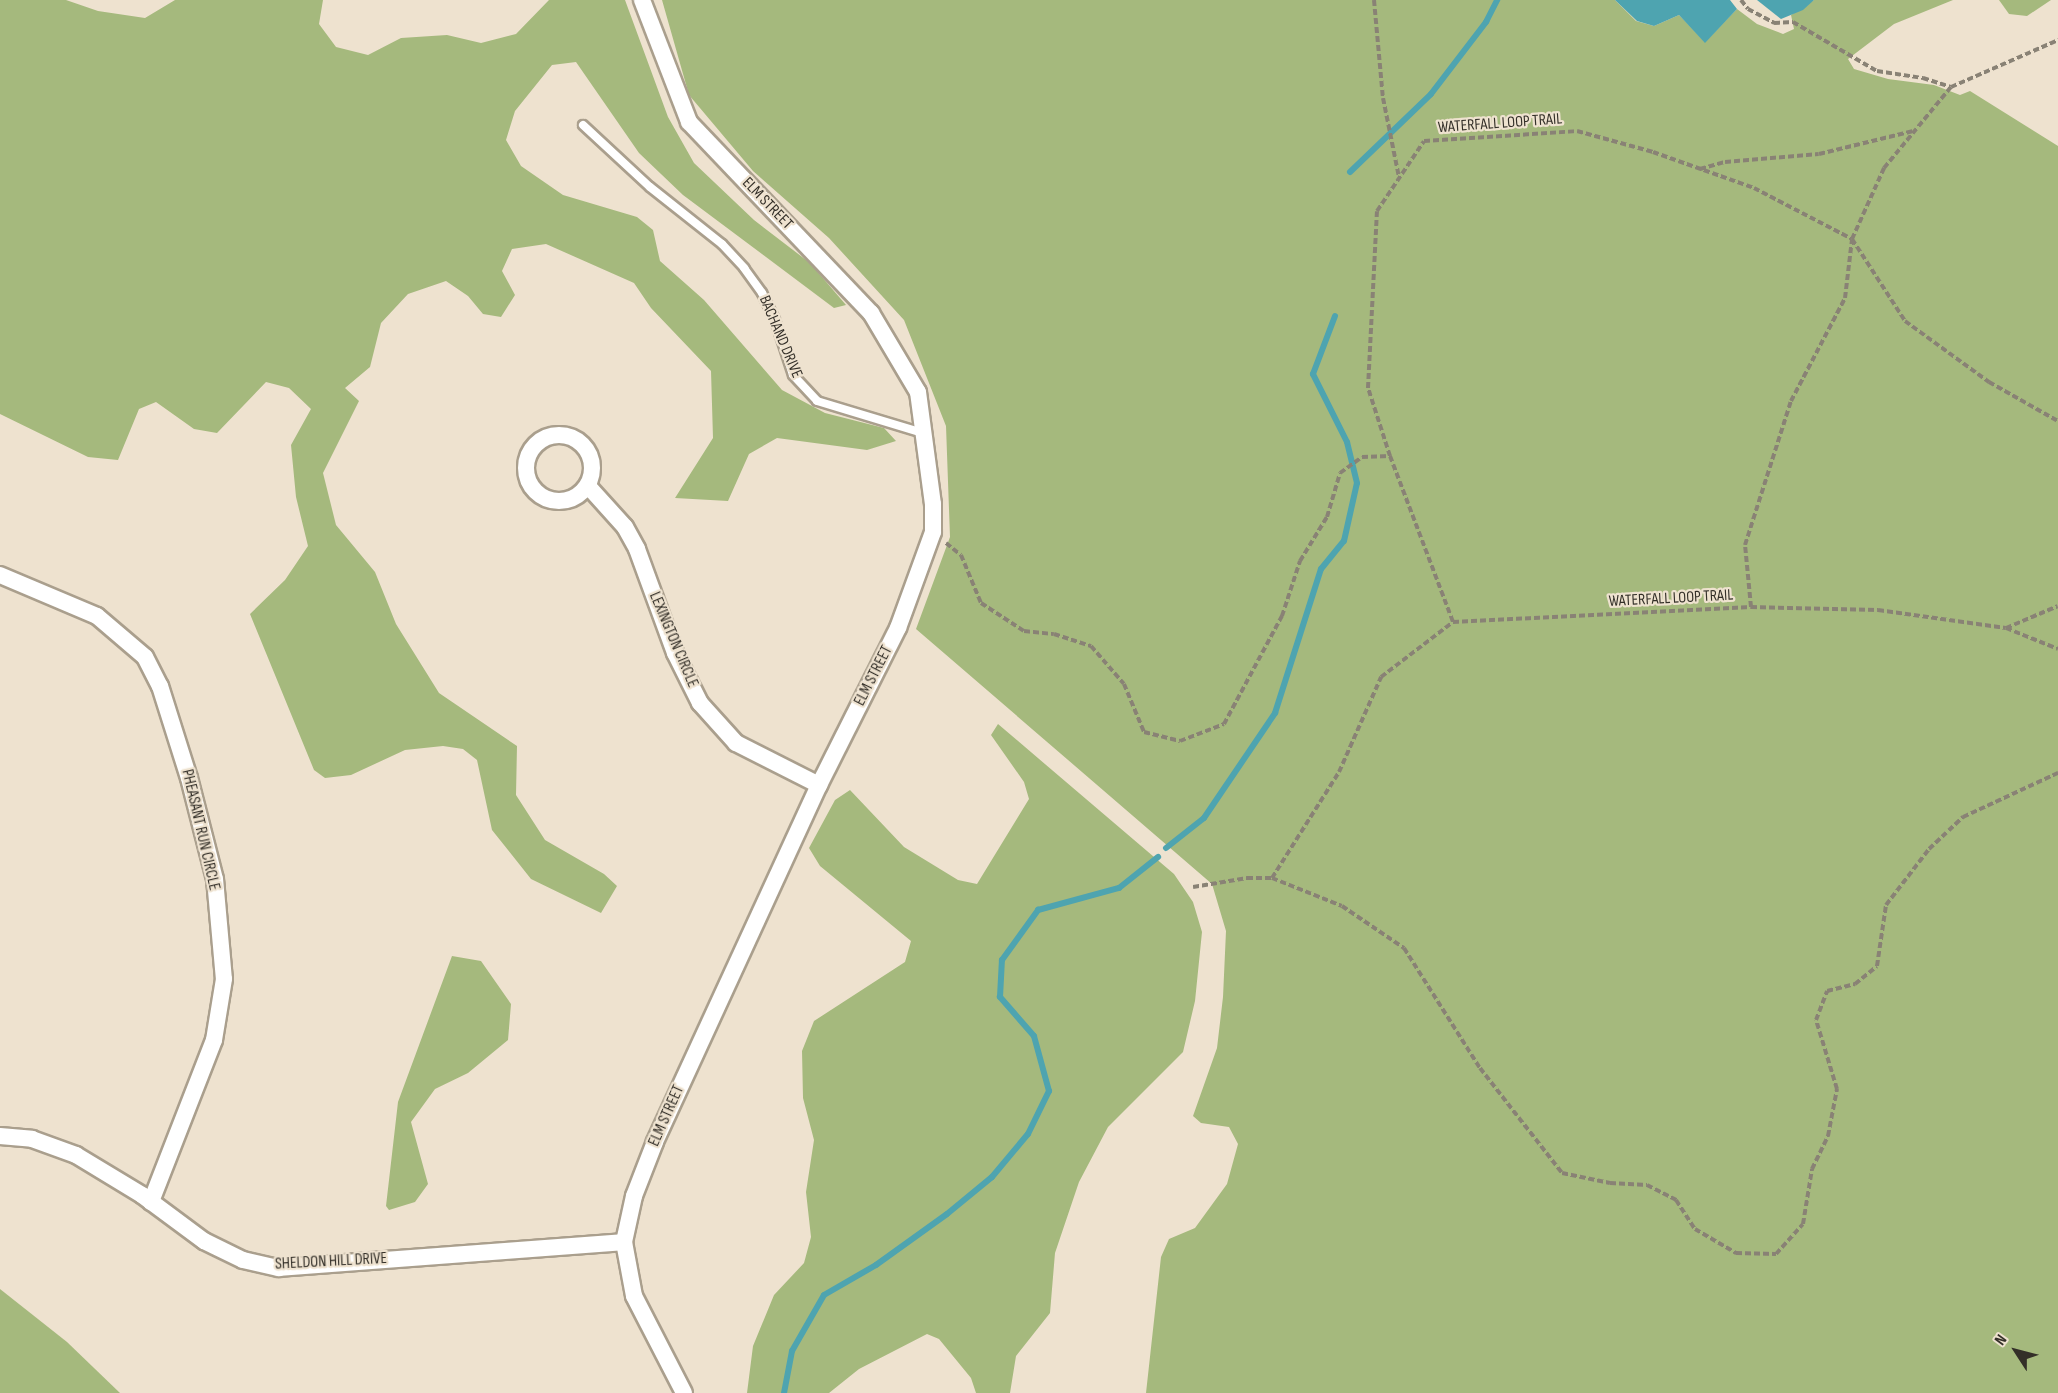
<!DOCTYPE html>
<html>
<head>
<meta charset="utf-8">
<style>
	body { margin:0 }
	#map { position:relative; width:2058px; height:1393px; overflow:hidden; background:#eee2cf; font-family:"Sofia Sans Condensed",sans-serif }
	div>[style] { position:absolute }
	.forest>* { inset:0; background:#a5b97d }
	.water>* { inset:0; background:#4ea4b0 }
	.stream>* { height:6px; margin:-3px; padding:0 3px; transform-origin:3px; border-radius:3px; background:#4ea4b0 }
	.path>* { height:4px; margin-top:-2px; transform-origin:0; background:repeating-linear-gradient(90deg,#898275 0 6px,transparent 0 9px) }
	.roads { filter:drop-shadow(2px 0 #aa9f8d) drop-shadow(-2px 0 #aa9f8d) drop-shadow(0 2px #aa9f8d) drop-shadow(0 -2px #aa9f8d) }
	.service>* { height:8px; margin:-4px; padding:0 4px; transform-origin:4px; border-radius:4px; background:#fff }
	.minor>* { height:16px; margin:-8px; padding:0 8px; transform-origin:8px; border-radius:8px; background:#fff }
	.minor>.ring { margin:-8px; padding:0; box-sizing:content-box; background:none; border:16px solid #fff; border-radius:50% }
	span { translate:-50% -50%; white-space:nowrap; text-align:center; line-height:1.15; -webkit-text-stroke:4.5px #eee2cf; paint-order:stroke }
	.street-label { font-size:16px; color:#332f28 }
	.north { position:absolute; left:1986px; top:1321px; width:60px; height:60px; -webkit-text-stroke:4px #eee2cf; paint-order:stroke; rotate:306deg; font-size:16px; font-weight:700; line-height:24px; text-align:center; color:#332f28 }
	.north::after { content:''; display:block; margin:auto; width:21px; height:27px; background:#332f28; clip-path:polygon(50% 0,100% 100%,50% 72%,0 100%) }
</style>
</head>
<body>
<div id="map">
	<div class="forest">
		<div style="clip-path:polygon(0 0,66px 0,98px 11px,145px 18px,175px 0,323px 0,319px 24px,336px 47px,368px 55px,401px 38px,447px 35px,481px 43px,516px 34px,549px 0,625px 0,668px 117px,694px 163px,754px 220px,810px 263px,846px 305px,834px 308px,683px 195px,639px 153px,576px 62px,552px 65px,515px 111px,506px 140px,521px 166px,563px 195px,637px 217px,653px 230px,660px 261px,704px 300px,782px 390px,825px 413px,884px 428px,896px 441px,867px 450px,777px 438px,749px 454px,728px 501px,675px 498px,713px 438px,711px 371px,651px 308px,634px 283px,546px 244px,512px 249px,502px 271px,515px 295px,501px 317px,483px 314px,468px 296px,446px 281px,408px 294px,381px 323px,370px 367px,345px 388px,359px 401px,323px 473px,336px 525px,375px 572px,396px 624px,439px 693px,517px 746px,516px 795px,545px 840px,604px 874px,617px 886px,601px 913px,531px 879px,492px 830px,477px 760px,463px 749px,443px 746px,405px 750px,351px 775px,325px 778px,314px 770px,250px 614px,285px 580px,308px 546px,296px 497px,291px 445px,311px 409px,289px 388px,266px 382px,217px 433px,194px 429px,156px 402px,139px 409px,118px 460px,88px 457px,0 414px)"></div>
		<div style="clip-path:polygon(662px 0,1615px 0,1636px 21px,1654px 26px,1679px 15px,1705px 42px,1737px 9px,1757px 24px,1783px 34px,1794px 29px,1791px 15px,1814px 0,1953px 0,1894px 24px,1848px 59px,1854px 69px,1888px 79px,1934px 85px,1960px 95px,1970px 91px,2058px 146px,2058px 1393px,1146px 1393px,1161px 1257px,1169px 1239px,1195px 1228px,1227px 1184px,1238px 1144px,1229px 1127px,1201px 1123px,1193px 1116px,1217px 1048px,1223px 997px,1226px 931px,1212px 884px,916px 629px,950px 537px,946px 426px,904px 320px,829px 238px,753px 171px,689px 95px)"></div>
		<div style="clip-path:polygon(1999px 0,2051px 0,2027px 16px,2009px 14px)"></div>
		<div style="clip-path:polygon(998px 724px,1174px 874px,1193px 902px,1202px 932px,1195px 1001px,1183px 1052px,1108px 1127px,1079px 1182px,1055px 1253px,1050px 1313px,1016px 1356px,1010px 1393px,976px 1393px,971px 1378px,939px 1339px,927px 1334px,859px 1369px,829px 1393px,747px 1393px,753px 1346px,774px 1295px,804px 1263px,811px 1237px,806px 1192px,814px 1140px,803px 1098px,802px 1051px,814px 1021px,905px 962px,911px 941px,820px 866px,809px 848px,835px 800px,850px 790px,904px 847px,958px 880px,977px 884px,1029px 799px,1024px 782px,991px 735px)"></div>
		<div style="clip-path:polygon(452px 956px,481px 961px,511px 1004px,508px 1040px,468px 1073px,435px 1089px,411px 1122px,428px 1184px,415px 1202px,389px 1210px,386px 1206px,398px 1102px)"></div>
		<div style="clip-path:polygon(0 1289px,67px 1342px,120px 1393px,0 1393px)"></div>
	</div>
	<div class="water">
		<div style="clip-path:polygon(1615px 0,1730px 0,1737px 9px,1705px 43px,1679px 15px,1654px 26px,1637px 21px)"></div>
		<div style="clip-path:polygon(1757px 0,1814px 0,1803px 10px,1781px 19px)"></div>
	</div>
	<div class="stream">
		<div style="left:1350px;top:172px;width:112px;rotate:-43.9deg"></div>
		<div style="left:1431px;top:94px;width:91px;rotate:-52.6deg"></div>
		<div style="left:1486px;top:22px;width:25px;rotate:-63deg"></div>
		<div style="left:1166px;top:848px;width:48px;rotate:-38.3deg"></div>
		<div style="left:1204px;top:818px;width:127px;rotate:-55.9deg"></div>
		<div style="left:1275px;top:713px;width:151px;rotate:-72.3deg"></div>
		<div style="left:1321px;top:569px;width:36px;rotate:-51deg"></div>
		<div style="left:1344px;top:541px;width:59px;rotate:-77.4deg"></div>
		<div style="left:1357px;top:483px;width:42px;rotate:-103.7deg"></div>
		<div style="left:1347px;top:442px;width:76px;rotate:-116.6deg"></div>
		<div style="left:1313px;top:374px;width:62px;rotate:-69.2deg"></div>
		<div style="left:784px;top:1393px;width:43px;rotate:-79.2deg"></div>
		<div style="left:792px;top:1351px;width:64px;rotate:-60.3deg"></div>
		<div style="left:824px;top:1295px;width:60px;rotate:-30deg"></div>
		<div style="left:876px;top:1265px;width:87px;rotate:-35.7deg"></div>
		<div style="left:947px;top:1214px;width:58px;rotate:-39.4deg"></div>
		<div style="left:992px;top:1177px;width:56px;rotate:-50.1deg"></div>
		<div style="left:1028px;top:1134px;width:48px;rotate:-64deg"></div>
		<div style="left:1049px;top:1091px;width:57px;rotate:-105.3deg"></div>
		<div style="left:1034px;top:1036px;width:52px;rotate:-131.1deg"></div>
		<div style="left:1000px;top:997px;width:37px;rotate:-87deg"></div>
		<div style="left:1002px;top:960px;width:62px;rotate:-54.2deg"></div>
		<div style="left:1038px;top:910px;width:84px;rotate:-15.2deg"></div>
		<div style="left:1119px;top:888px;width:50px;rotate:-38.5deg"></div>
	</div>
	<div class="path">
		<div style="left:1374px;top:0;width:98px;rotate:84.8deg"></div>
		<div style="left:1383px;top:98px;width:81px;rotate:78.6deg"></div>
		<div style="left:1741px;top:0;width:11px;rotate:52deg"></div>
		<div style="left:1748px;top:9px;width:30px;rotate:28deg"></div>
		<div style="left:1774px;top:23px;width:19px;rotate:-3deg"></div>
		<div style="left:1793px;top:22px;width:97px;rotate:30.3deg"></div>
		<div style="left:1877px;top:71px;width:47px;rotate:8.7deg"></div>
		<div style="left:1923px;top:78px;width:29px;rotate:18deg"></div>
		<div style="left:1951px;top:87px;width:117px;rotate:-23.7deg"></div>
		<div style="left:1700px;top:169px;width:26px;rotate:-16deg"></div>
		<div style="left:1725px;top:162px;width:94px;rotate:-4.9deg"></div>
		<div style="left:1819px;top:154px;width:97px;rotate:-13.7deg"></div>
		<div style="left:1390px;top:456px;width:178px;rotate:69.2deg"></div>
		<div style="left:1453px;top:622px;width:298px;rotate:-2.9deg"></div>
		<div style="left:1751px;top:607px;width:127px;rotate:1.4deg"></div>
		<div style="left:1878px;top:610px;width:129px;rotate:8deg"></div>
		<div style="left:2006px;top:628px;width:56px;rotate:-22.9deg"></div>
		<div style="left:946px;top:543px;width:19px;rotate:39deg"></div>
		<div style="left:961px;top:555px;width:52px;rotate:67.4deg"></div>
		<div style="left:981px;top:603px;width:51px;rotate:33.1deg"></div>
		<div style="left:1024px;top:631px;width:30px;rotate:6deg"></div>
		<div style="left:1054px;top:634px;width:39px;rotate:18deg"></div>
		<div style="left:1091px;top:646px;width:50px;rotate:49deg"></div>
		<div style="left:1124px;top:684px;width:52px;rotate:67.4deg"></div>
		<div style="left:1144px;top:732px;width:37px;rotate:14deg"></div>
		<div style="left:1180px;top:741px;width:47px;rotate:-21.1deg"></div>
		<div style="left:1224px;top:724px;width:123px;rotate:-61.8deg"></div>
		<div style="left:1282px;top:616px;width:58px;rotate:-71.9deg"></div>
		<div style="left:1300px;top:561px;width:52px;rotate:-58.5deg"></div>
		<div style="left:1327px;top:517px;width:46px;rotate:-73.5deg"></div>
		<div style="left:1340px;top:473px;width:27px;rotate:-36deg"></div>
		<div style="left:1362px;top:457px;width:28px;rotate:-2deg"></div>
		<div style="left:1390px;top:456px;width:71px;rotate:-107.9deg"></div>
		<div style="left:1368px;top:388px;width:177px;rotate:-87.1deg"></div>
		<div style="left:1377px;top:211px;width:84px;rotate:-56.1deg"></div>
		<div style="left:1424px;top:141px;width:153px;rotate:-3.7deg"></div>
		<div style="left:1577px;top:131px;width:79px;rotate:15.4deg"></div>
		<div style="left:1653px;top:152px;width:107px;rotate:19.6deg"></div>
		<div style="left:1754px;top:188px;width:110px;rotate:27.5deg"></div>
		<div style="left:1852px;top:239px;width:98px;rotate:57.1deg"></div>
		<div style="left:1905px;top:321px;width:104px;rotate:36deg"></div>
		<div style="left:1989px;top:382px;width:79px;rotate:29.5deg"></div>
		<div style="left:1751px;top:607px;width:62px;rotate:-95.5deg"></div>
		<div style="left:1745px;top:545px;width:151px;rotate:-72.3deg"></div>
		<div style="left:1791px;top:401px;width:116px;rotate:-62.3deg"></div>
		<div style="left:1845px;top:298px;width:59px;rotate:-83.2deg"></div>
		<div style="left:1852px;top:239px;width:78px;rotate:-65.7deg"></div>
		<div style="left:1884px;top:168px;width:105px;rotate:-50.4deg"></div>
		<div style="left:2006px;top:628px;width:56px;rotate:22deg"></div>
		<div style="left:1272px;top:878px;width:125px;rotate:-57.7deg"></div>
		<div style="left:1339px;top:772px;width:104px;rotate:-66.1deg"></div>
		<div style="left:1381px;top:677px;width:91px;rotate:-37.4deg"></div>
		<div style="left:1193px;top:887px;width:55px;rotate:-9.5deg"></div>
		<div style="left:1247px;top:878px;width:25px"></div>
		<div style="left:1272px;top:878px;width:75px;rotate:21.8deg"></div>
		<div style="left:1342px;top:906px;width:75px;rotate:34.1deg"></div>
		<div style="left:1404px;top:948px;width:142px;rotate:57.7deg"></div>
		<div style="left:1480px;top:1068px;width:133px;rotate:52deg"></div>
		<div style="left:1562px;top:1173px;width:49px;rotate:11.8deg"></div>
		<div style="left:1610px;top:1183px;width:37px;rotate:3deg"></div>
		<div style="left:1647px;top:1185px;width:33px;rotate:27deg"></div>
		<div style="left:1676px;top:1200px;width:35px;rotate:57deg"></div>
		<div style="left:1695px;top:1229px;width:48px;rotate:30.3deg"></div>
		<div style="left:1736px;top:1253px;width:40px;rotate:1.4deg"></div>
		<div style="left:1776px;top:1254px;width:40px;rotate:-48deg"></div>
		<div style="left:1803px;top:1224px;width:56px;rotate:-80.7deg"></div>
		<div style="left:1812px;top:1169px;width:37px;rotate:-64deg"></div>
		<div style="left:1828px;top:1136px;width:48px;rotate:-79.2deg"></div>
		<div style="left:1837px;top:1089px;width:72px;rotate:-106.9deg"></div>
		<div style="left:1816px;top:1020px;width:31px;rotate:-69deg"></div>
		<div style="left:1827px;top:991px;width:29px;rotate:-14deg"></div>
		<div style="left:1855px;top:984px;width:28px;rotate:-39deg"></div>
		<div style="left:1877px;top:966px;width:62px;rotate:-81.6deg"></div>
		<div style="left:1886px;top:905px;width:71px;rotate:-52.5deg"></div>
		<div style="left:1929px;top:849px;width:47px;rotate:-43.3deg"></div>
		<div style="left:1963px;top:817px;width:105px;rotate:-24.9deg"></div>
	</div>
	<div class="roads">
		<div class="service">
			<div style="left:583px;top:125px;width:91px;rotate:42.8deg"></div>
			<div style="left:650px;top:187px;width:92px;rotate:38.4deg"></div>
			<div style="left:722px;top:244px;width:33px;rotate:47deg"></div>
			<div style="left:744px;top:268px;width:31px;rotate:54deg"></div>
			<div style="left:762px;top:293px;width:30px;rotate:64deg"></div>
			<div style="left:775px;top:320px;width:58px;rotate:71.9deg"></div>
			<div style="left:793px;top:375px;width:35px;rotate:47deg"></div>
			<div style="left:817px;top:401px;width:111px;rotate:16.8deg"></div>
		</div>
		<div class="minor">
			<div style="left:642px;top:0;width:131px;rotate:68.9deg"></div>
			<div style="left:689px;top:122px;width:264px;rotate:46.4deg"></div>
			<div style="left:871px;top:313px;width:92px;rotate:59.3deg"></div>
			<div style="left:918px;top:392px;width:113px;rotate:82.4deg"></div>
			<div style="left:933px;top:504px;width:28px;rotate:90deg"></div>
			<div style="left:933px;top:532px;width:102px;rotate:110deg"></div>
			<div style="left:898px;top:628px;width:176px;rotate:116.7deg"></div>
			<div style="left:819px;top:785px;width:393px;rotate:114.7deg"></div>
			<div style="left:655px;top:1142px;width:58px;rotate:111.3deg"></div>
			<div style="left:634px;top:1196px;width:47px;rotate:102.3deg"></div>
			<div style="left:624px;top:1242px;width:55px;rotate:79.5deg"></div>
			<div style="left:634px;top:1296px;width:109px;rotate:62.7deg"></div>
			<div class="ring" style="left:526px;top:435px;width:50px;height:50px"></div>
			<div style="left:588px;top:486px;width:55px;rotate:47.9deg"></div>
			<div style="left:625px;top:527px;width:25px;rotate:61deg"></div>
			<div style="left:637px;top:549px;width:111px;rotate:69.9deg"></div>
			<div style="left:675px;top:653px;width:56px;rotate:63.4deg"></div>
			<div style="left:700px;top:703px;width:54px;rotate:48deg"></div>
			<div style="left:736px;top:743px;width:93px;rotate:26.8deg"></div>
			<div style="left:0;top:575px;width:105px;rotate:22.9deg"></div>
			<div style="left:97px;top:616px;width:63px;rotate:40.5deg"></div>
			<div style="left:145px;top:657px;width:33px;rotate:63deg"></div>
			<div style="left:160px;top:686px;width:96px;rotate:72.5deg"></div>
			<div style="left:189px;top:778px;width:104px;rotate:75.6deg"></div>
			<div style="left:215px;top:879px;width:100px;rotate:84.9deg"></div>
			<div style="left:224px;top:979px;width:62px;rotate:99.3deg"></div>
			<div style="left:214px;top:1040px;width:174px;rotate:111.3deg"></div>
			<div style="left:0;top:1136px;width:32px;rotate:5deg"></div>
			<div style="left:32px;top:1139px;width:47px;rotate:20deg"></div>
			<div style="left:76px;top:1155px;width:77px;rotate:31.2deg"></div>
			<div style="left:142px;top:1195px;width:77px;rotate:36.6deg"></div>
			<div style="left:204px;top:1241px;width:43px;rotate:26deg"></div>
			<div style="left:243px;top:1260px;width:37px;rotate:13deg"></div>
			<div style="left:279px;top:1268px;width:346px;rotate:-4.3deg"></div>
		</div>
	</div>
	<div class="street-label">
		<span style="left:1500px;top:124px;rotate:-4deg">WATERFALL LOOP TRAIL</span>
		<span style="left:767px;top:204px;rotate:46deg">ELM STREET</span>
		<span style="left:780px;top:337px;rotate:67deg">BACHAND DRIVE</span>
		<span style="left:1671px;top:599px;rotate:-3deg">WATERFALL LOOP TRAIL</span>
		<span style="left:673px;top:640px;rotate:67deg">LEXINGTON CIRCLE</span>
		<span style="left:874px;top:676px;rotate:-63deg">ELM STREET</span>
		<span style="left:200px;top:830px;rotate:77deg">PHEASANT RUN CIRCLE</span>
		<span style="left:667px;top:1116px;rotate:-66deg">ELM STREET</span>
		<span style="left:331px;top:1262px;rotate:-3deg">SHELDON HILL DRIVE</span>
	</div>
	<div class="north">N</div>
</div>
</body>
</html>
